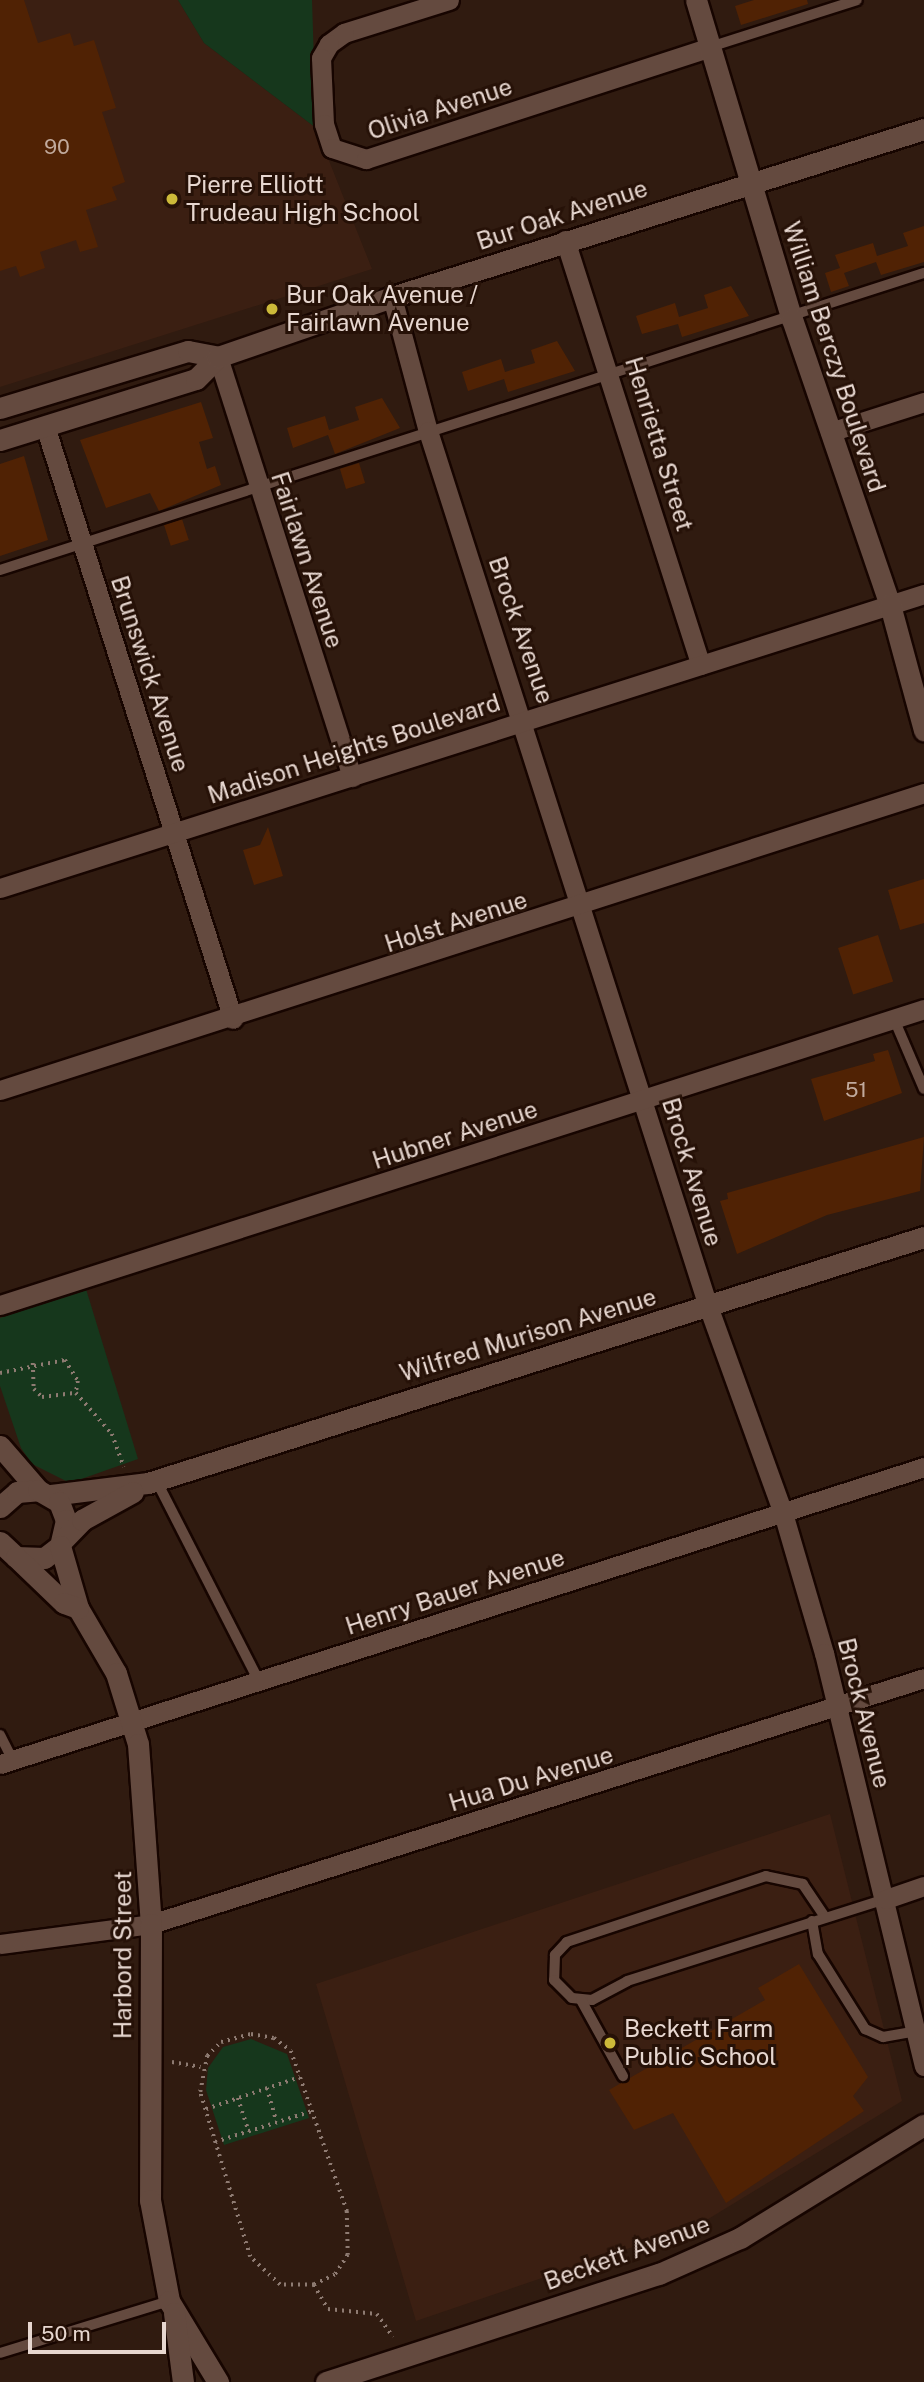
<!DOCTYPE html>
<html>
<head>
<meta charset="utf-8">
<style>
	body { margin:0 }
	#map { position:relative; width:924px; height:2382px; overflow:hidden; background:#301b10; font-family:"Public Sans",sans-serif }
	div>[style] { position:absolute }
	.built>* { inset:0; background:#3b1f12 }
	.green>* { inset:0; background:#16371c }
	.building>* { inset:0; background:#502204; transform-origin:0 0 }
	.path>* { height:3.5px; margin-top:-1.75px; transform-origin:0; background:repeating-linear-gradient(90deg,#8e7b72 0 2px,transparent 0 7px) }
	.roads { filter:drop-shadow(2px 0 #170500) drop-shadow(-2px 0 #170500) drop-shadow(0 2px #170500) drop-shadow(0 -2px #170500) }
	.lane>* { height:10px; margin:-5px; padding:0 5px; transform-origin:5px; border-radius:5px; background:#644a3f }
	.street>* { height:19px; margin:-9.5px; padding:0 9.5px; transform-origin:9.5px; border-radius:9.5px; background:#644a3f }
	.secondary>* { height:21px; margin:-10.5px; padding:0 10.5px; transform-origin:10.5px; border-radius:10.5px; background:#644a3f }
	.dots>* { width:19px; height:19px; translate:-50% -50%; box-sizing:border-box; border:4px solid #261107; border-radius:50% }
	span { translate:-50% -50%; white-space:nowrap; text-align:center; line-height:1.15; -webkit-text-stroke:6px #261107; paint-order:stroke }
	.number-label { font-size:21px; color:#c1aa9d }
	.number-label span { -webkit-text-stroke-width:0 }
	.street-label { font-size:24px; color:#e7d7d0 }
	.poi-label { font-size:24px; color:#e7d7d0 }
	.left { translate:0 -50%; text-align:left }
	.scale { position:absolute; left:28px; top:2322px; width:138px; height:32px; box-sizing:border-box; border:4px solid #e7d7d0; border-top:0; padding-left:9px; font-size:21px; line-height:24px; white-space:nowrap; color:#e7d7d0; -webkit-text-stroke:5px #261107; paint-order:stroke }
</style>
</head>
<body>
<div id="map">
	<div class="built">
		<div style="clip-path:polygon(0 0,178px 0,204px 43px,316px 128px,372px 269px,0 387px)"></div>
		<div style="clip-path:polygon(830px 1814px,902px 2101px,700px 2224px,416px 2321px,316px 1984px)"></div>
	</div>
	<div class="green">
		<div style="clip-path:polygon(178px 0,312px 0,316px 128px,204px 43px)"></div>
		<div style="clip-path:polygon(86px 1289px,138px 1459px,70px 1483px,32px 1464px,21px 1448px,0 1386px,0 1318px)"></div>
		<div style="clip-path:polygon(251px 2039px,287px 2054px,309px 2118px,224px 2145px,206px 2090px,208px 2068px,223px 2047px)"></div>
	</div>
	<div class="building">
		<div style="clip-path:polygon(0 0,24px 0,38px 43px,70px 33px,74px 46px,94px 40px,116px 108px,102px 112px,125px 182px,112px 187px,117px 200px,86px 210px,98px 247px,80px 252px,76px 240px,40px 252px,45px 268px,20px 277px,16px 266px,0 271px)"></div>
		<div style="clip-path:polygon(754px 0,807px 0,808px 4px,741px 25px,735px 6px)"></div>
		<div style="clip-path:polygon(924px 226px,924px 262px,881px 275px,876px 262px,844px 273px,849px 286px,831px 292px,825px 273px,840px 268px,835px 255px,873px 243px,877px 256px,908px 246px,903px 233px)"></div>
		<div style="clip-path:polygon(731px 286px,749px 316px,682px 337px,678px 324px,642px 334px,636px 316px,675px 303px,679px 317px,708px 308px,704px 295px)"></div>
		<div style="clip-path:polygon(557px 341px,575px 371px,508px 392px,504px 379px,468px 391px,462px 372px,501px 359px,505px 372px,535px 363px,531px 350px)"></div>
		<div style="clip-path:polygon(382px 398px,400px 428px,335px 454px,328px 435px,293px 448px,287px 428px,325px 416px,329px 430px,359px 420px,355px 407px)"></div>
		<div style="clip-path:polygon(201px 402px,213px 438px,199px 442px,207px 469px,215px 466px,221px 485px,159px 511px,150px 493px,106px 508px,80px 440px)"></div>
		<div style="clip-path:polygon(24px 456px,48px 540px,0 556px,0 464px)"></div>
		<div style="left:359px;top:463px;width:21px;height:20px;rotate:73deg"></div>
		<div style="left:182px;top:519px;width:22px;height:19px;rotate:72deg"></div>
		<div style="clip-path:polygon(268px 827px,283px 876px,254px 885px,243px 850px,260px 845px)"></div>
		<div style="clip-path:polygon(924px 879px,924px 923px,900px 930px,888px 890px)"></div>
		<div style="left:878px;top:935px;width:49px;height:42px;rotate:72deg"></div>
		<div style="clip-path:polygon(888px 1050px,902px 1093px,824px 1121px,811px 1079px,875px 1061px,873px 1054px)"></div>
		<div style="clip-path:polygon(924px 1137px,920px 1191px,827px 1215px,737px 1254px,720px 1201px,728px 1199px,727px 1193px)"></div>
		<div style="clip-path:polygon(799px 1964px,868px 2077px,853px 2096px,864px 2111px,726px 2203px,673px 2113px,634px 2130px,609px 2090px,765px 2000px,758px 1988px)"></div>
	</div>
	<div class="path">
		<div style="left:33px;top:1363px;width:26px;rotate:88deg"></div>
		<div style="left:34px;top:1389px;width:11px;rotate:45deg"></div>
		<div style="left:42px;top:1397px;width:34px;rotate:-7deg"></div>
		<div style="left:0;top:1373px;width:66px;rotate:-11.3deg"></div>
		<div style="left:65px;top:1360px;width:25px;rotate:58deg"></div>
		<div style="left:78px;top:1381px;width:12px;rotate:99deg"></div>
		<div style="left:76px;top:1393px;width:55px;rotate:48.7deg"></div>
		<div style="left:112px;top:1434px;width:35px;rotate:70deg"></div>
		<div style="left:251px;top:2034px;width:23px;rotate:10deg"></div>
		<div style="left:274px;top:2038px;width:21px;rotate:37deg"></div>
		<div style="left:291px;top:2051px;width:170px;rotate:70.7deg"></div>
		<div style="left:347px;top:2211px;width:44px;rotate:88.7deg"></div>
		<div style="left:348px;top:2255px;width:24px;rotate:123deg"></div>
		<div style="left:335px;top:2275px;width:23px;rotate:155deg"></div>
		<div style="left:314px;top:2285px;width:34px;rotate:180deg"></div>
		<div style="left:280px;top:2285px;width:41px;rotate:-137deg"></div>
		<div style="left:250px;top:2257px;width:172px;rotate:-106.9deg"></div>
		<div style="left:200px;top:2092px;width:37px;rotate:-79deg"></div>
		<div style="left:207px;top:2056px;width:20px;rotate:-45deg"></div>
		<div style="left:221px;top:2042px;width:31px;rotate:-15deg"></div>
		<div style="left:172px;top:2062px;width:29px;rotate:10deg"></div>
		<div style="left:267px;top:2088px;width:35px;rotate:74deg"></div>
		<div style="left:238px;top:2098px;width:35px;rotate:72deg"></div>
		<div style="left:206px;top:2109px;width:99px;rotate:-18.8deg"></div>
		<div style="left:215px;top:2142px;width:102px;rotate:-17.7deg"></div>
		<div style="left:314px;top:2285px;width:28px;rotate:60deg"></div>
		<div style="left:328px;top:2309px;width:49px;rotate:5.8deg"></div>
		<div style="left:377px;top:2314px;width:28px;rotate:55deg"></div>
	</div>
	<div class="roads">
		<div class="lane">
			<div style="left:710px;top:47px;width:154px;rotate:-17.7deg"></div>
			<div style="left:0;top:570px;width:971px;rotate:-17.82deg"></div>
			<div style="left:894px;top:1019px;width:76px;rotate:66.8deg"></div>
			<div style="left:156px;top:1480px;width:226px;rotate:62.9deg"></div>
			<div style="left:0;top:1735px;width:28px;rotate:63deg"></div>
			<div style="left:825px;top:1917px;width:40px;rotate:-124deg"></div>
			<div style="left:803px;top:1884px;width:38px;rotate:-168deg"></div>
			<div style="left:766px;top:1876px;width:210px;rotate:161.7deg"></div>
			<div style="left:567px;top:1942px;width:18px;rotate:133deg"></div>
			<div style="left:555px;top:1955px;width:25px;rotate:92deg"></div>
			<div style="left:554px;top:1980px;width:25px;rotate:45deg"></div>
			<div style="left:572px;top:1998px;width:20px;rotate:6deg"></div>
			<div style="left:592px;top:2000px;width:40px;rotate:-28deg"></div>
			<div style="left:627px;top:1981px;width:272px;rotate:-17.6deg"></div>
			<div style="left:812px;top:1921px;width:34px;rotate:80deg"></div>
			<div style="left:818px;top:1954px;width:89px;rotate:57.9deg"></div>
			<div style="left:865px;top:2029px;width:20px;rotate:24deg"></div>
			<div style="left:883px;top:2037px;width:34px;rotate:-10deg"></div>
			<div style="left:581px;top:2000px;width:87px;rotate:61.1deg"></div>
			<div style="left:0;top:2353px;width:177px;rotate:-17.1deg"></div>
		</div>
		<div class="street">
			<div style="left:449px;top:0;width:110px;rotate:162.6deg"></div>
			<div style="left:344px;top:33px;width:19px;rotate:144deg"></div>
			<div style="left:329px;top:44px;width:16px;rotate:120deg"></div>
			<div style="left:321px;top:58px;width:66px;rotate:87.4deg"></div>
			<div style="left:324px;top:124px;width:25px;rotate:72deg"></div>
			<div style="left:332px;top:148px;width:36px;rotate:18deg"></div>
			<div style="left:366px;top:159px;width:362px;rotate:-18deg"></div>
			<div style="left:565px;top:240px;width:446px;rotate:72.3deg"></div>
			<div style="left:392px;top:297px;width:139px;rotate:75deg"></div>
			<div style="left:428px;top:431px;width:919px;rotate:72.26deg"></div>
			<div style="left:708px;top:1306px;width:220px;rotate:70.1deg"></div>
			<div style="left:783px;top:1513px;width:146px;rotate:73.7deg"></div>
			<div style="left:824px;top:1653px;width:425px;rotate:76.4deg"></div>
			<div style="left:218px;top:357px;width:441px;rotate:72.3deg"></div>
			<div style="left:45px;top:426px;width:622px;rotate:72.41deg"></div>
			<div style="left:830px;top:432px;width:99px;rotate:-17.7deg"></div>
			<div style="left:0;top:888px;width:970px;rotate:-17.65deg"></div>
			<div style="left:0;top:1090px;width:971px;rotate:-17.82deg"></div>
			<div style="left:0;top:1305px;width:970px;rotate:-17.76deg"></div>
			<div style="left:0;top:1764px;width:971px;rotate:-17.82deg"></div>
			<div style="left:886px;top:1899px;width:40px;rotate:-18.9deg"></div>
			<div style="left:0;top:1944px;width:152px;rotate:-7.5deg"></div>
			<div style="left:151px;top:1924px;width:811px;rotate:-17.65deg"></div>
		</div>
		<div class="secondary">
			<div style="left:696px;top:0;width:333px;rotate:73.3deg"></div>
			<div style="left:792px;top:319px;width:302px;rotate:71.1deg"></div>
			<div style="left:890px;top:605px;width:130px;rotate:74.8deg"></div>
			<div style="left:0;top:408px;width:196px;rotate:-16.9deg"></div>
			<div style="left:188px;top:351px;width:31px;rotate:11deg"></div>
			<div style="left:0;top:440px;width:205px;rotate:-17.3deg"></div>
			<div style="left:196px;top:379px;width:31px;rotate:-45deg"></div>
			<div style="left:218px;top:357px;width:184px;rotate:-19deg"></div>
			<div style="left:392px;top:297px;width:558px;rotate:-17.53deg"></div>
			<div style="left:0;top:1446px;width:58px;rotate:49.2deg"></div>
			<div style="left:51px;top:1495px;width:98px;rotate:-7.1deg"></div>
			<div style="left:148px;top:1483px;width:814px;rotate:-17.59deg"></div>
			<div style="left:0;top:1507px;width:23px;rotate:-41deg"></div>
			<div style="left:17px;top:1492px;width:21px;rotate:-5deg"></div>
			<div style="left:38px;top:1490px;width:24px;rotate:30deg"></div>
			<div style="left:59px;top:1502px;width:19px;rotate:69deg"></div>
			<div style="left:66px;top:1520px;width:27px;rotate:103deg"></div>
			<div style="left:60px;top:1546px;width:20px;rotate:143deg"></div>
			<div style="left:44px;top:1558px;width:28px;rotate:-178deg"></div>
			<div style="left:16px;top:1557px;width:22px;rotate:-137deg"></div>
			<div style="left:63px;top:1540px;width:28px;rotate:-46deg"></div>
			<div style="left:82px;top:1520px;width:58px;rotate:-28.8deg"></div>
			<div style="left:60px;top:1546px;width:65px;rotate:73.8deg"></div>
			<div style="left:78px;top:1608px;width:75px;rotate:59.7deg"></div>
			<div style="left:116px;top:1673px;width:74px;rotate:72.8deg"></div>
			<div style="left:138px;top:1744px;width:180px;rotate:85.9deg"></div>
			<div style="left:151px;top:1924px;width:276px;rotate:90.2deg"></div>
			<div style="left:150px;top:2200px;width:103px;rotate:79.3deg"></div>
			<div style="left:169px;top:2301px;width:95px;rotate:58.8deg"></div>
			<div style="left:16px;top:1557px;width:66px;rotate:43.8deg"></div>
			<div style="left:64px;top:1603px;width:15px;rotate:20deg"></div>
			<div style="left:174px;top:2313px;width:70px;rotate:82.6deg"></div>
			<div style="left:326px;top:2382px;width:350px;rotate:-18deg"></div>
			<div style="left:659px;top:2274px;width:89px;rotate:-24deg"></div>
			<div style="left:740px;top:2238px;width:216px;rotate:-31.6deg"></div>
		</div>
	</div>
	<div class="dots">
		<div style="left:172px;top:199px;background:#ccb939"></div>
		<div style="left:272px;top:309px;background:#ccb939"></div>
		<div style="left:610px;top:2043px;background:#ccb939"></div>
	</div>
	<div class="number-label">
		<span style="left:57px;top:147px">90</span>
		<span style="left:856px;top:1090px">51</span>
	</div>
	<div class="street-label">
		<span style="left:440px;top:109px;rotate:-18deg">Olivia Avenue</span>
		<span style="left:562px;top:215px;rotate:-18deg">Bur Oak Avenue</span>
		<span style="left:834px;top:357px;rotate:72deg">William Berczy Boulevard</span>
		<span style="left:659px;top:444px;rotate:73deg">Henrietta Street</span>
		<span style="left:307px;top:560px;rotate:72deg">Fairlawn Avenue</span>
		<span style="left:521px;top:630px;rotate:71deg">Brock Avenue</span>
		<span style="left:150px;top:674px;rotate:72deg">Brunswick Avenue</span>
		<span style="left:354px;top:749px;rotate:-18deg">Madison Heights Boulevard</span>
		<span style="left:456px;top:922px;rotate:-18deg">Holst Avenue</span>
		<span style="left:455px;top:1135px;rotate:-18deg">Hubner Avenue</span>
		<span style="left:692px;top:1172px;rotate:73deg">Brock Avenue</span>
		<span style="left:528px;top:1335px;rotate:-17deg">Wilfred Murison Avenue</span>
		<span style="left:455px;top:1592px;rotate:-18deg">Henry Bauer Avenue</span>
		<span style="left:864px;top:1713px;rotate:76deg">Brock Avenue</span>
		<span style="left:531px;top:1779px;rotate:-17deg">Hua Du Avenue</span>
		<span style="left:123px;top:1955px;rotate:-90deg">Harbord Street</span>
		<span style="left:627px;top:2253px;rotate:-20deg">Beckett Avenue</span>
	</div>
	<div class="poi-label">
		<span class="left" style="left:186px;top:199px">Pierre Elliott<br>Trudeau High School</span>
		<span class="left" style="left:286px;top:309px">Bur Oak Avenue /<br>Fairlawn Avenue</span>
		<span class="left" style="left:624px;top:2043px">Beckett Farm<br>Public School</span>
	</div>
	<div class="scale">50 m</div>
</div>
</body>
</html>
